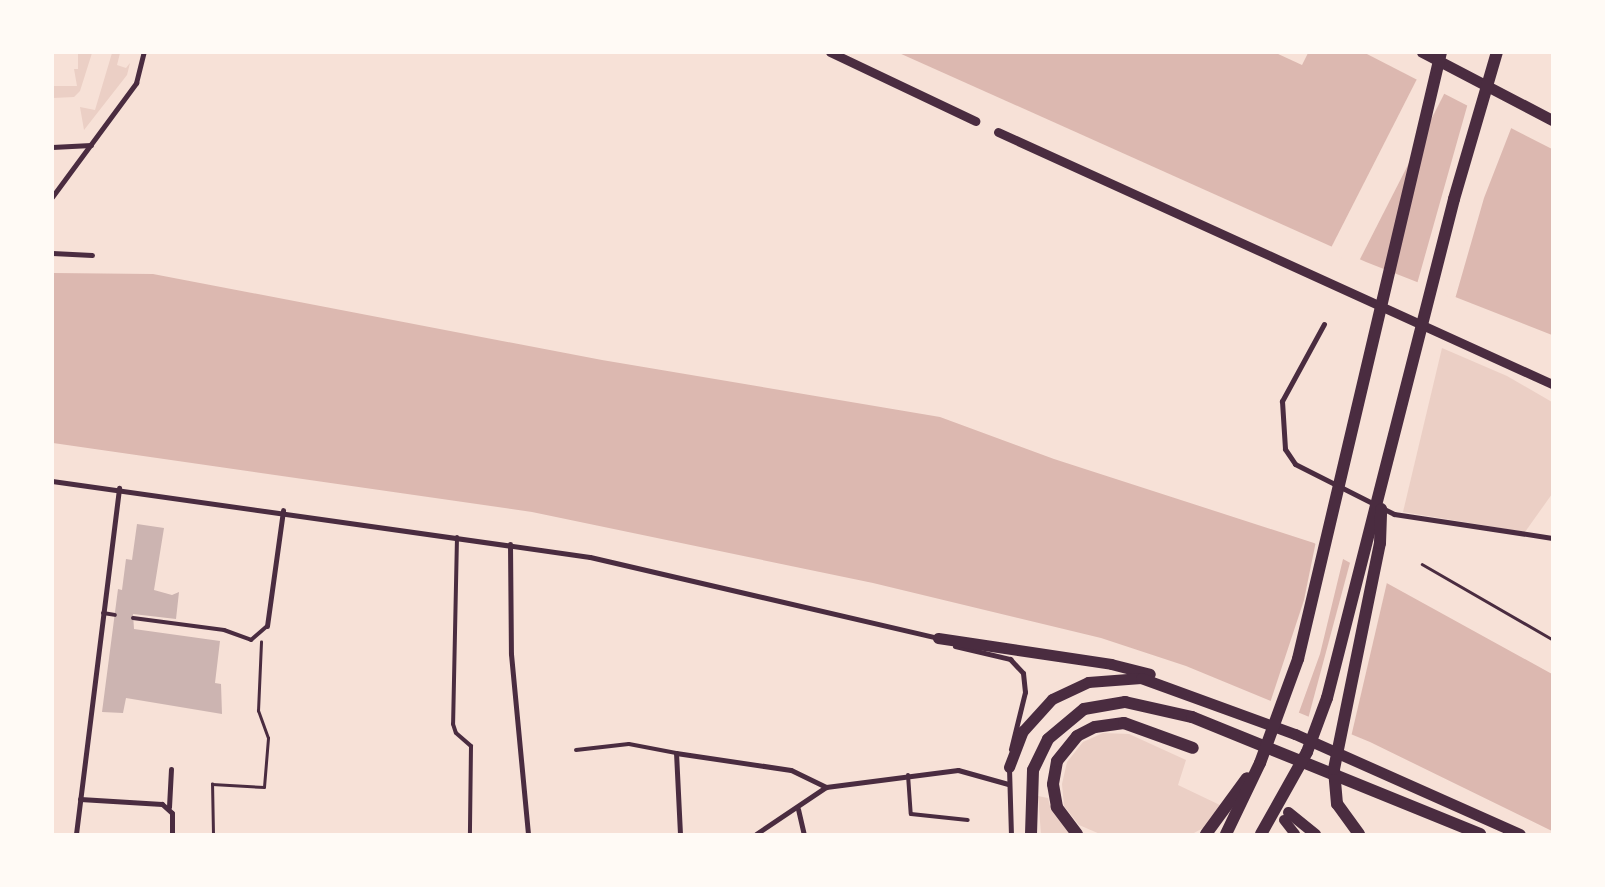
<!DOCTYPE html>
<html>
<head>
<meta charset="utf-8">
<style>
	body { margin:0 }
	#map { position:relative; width:1605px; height:887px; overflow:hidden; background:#f7e1d7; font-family:"Nunito Sans",sans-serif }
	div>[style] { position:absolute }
	.green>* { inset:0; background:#ebcfc5 }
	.water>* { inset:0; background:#dcb8b0 }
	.pier>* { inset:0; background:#f7e1d7; transform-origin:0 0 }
	.building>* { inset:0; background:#ccb4b1 }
	.path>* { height:2.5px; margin:-1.25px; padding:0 1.25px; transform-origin:1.25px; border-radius:1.25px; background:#4a2c40 }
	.service>* { height:4px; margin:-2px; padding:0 2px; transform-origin:2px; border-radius:2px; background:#4a2c40 }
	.minor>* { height:5px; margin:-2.5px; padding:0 2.5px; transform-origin:2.5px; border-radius:2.5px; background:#4a2c40 }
	.tertiary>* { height:9px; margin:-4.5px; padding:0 4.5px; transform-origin:4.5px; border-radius:4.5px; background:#4a2c40 }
	.secondary>* { height:10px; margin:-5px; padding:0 5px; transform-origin:5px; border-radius:5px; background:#4a2c40 }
	.primary>* { height:11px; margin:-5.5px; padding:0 5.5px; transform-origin:5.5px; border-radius:5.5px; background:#4a2c40 }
	.motorway>* { height:12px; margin:-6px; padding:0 6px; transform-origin:6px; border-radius:6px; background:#4a2c40 }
	span { translate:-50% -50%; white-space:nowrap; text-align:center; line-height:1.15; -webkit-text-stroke:5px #fffaf5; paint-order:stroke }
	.frame { position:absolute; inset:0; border:54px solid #fffaf5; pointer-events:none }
</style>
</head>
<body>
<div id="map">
	<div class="green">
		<div style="clip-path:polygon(78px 53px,92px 53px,80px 91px,74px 97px,53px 98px,54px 86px,77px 86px,74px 69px,78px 69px)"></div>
		<div style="clip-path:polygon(112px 53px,120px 53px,117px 65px,126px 68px,130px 63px,127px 75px,84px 130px,80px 107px,95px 110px)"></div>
		<div style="clip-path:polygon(1442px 348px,1507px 376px,1552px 402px,1552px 494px,1525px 532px,1403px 512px)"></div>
		<div style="clip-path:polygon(1103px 733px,1129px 734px,1186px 760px,1178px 785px,1222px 806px,1209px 825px,1192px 834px,1100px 834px,1079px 825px,1064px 806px,1062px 784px,1067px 762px,1083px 742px)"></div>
		<div style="clip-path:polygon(1038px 796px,1048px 798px,1051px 810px,1071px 834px,1041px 834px)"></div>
	</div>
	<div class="water">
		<div style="clip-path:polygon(899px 53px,1365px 53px,1552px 149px,1552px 335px,1366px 262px)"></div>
		<div style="clip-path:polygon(53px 273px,153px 274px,602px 360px,940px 417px,1054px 459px,1314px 543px,1552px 674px,1552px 831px,1370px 742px,1186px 666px,1101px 638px,873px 583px,532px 512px,53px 443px)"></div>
	</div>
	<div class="pier">
		<div style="clip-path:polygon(1276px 53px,1308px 52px,1308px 53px,1302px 65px)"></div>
		<div style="left:1418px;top:77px;width:31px;height:196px;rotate:27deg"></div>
		<div style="clip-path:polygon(1468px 103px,1512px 126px,1484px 198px,1455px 299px,1417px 284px)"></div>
		<div style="clip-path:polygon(1316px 541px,1344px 555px,1320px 654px,1298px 715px,1270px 703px,1304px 600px)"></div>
		<div style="clip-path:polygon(1351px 559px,1388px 578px,1351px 737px,1308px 719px)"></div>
	</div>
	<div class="building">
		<div style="clip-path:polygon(137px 524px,164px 528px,154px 590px,172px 595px,179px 592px,176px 619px,133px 614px,134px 629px,220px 641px,215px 683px,221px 684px,222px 714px,126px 698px,123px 713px,102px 712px,118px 589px,122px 590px,126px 559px,132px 560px)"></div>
	</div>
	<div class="path">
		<div style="left:1422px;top:564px;width:150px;rotate:30deg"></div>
		<div style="left:213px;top:834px;width:50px;rotate:-91.1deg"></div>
		<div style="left:212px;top:784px;width:52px;rotate:3.3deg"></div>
		<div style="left:264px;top:787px;width:49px;rotate:-85.3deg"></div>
		<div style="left:268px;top:738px;width:29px;rotate:-110deg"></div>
		<div style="left:258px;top:711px;width:69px;rotate:-87.5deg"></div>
	</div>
	<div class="service">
		<div style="left:457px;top:537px;width:187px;rotate:91.2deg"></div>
		<div style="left:453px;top:724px;width:9px;rotate:72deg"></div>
		<div style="left:456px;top:733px;width:20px;rotate:41deg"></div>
		<div style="left:471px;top:746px;width:88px;rotate:90.7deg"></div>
		<div style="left:103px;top:613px;width:12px;rotate:9deg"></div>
		<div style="left:133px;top:618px;width:92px;rotate:7.5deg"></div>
		<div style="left:224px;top:630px;width:29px;rotate:20deg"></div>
		<div style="left:251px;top:640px;width:21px;rotate:-41deg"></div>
		<div style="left:576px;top:750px;width:53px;rotate:-6.5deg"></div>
		<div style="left:629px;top:744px;width:48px;rotate:10.8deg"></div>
		<div style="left:908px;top:775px;width:39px;rotate:86deg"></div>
		<div style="left:911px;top:814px;width:57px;rotate:6deg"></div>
	</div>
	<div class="minor">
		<div style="left:52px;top:147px;width:39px;rotate:-3deg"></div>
		<div style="left:52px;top:197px;width:142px;rotate:-53.6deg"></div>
		<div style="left:136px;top:83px;width:32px;rotate:-76deg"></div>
		<div style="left:52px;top:253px;width:40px;rotate:2.9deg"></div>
		<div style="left:1324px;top:324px;width:88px;rotate:118.6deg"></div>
		<div style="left:1282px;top:401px;width:48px;rotate:86.4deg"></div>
		<div style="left:1285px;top:449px;width:18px;rotate:56deg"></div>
		<div style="left:1295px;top:464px;width:111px;rotate:26.8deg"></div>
		<div style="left:1394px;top:514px;width:160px;rotate:8.6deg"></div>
		<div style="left:52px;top:481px;width:543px;rotate:8.04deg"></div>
		<div style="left:590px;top:557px;width:357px;rotate:13.1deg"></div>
		<div style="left:510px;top:544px;width:110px;rotate:89.5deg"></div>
		<div style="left:511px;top:654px;width:181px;rotate:84.6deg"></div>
		<div style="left:267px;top:626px;width:117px;rotate:-82.1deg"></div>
		<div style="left:955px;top:646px;width:57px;rotate:13.3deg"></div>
		<div style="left:1010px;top:659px;width:19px;rotate:47deg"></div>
		<div style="left:1023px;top:673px;width:19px;rotate:84deg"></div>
		<div style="left:1025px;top:692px;width:59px;rotate:103.8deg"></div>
		<div style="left:1009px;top:768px;width:66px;rotate:88.3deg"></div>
		<div style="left:80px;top:799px;width:82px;rotate:3.5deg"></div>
		<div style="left:162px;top:804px;width:13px;rotate:42deg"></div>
		<div style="left:172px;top:813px;width:21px;rotate:90deg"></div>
		<div style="left:169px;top:807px;width:38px;rotate:-87deg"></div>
		<div style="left:798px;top:809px;width:26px;rotate:77deg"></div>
		<div style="left:76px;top:834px;width:349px;rotate:-82.9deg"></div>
		<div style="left:680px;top:834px;width:81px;rotate:-92.8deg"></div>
		<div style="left:676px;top:753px;width:116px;rotate:8.4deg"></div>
		<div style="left:791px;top:770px;width:39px;rotate:26deg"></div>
		<div style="left:826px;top:787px;width:133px;rotate:-7.3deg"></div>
		<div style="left:958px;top:770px;width:52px;rotate:15.6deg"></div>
		<div style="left:756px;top:834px;width:84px;rotate:-33.9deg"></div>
	</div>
	<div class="tertiary">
		<div style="left:830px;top:52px;width:161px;rotate:25.4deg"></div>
		<div style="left:998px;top:132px;width:609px;rotate:24.46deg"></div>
	</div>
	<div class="secondary">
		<div style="left:1284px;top:820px;width:18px;rotate:52deg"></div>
	</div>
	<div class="primary">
		<div style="left:1422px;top:52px;width:147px;rotate:27.6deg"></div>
		<div style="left:938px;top:638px;width:175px;rotate:8.5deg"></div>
		<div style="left:1111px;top:664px;width:40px;rotate:14.4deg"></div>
		<div style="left:1009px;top:767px;width:39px;rotate:-69deg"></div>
		<div style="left:1023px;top:731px;width:43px;rotate:-47.8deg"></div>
		<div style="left:1052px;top:699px;width:40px;rotate:-25deg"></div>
		<div style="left:1088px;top:682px;width:53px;rotate:-4.3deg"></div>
		<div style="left:1141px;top:678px;width:164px;rotate:20deg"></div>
		<div style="left:1295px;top:734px;width:246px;rotate:24deg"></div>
		<div style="left:1288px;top:812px;width:35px;rotate:39deg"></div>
	</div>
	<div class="motorway">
		<div style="left:1031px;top:834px;width:64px;rotate:-88.2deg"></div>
		<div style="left:1033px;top:770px;width:34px;rotate:-64deg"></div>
		<div style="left:1048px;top:739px;width:47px;rotate:-39.8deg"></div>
		<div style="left:1084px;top:709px;width:42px;rotate:-9.7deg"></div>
		<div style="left:1125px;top:702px;width:69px;rotate:12.6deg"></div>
		<div style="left:1192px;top:717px;width:311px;rotate:22.1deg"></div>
		<div style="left:1077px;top:834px;width:34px;rotate:-127deg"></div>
		<div style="left:1057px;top:807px;width:23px;rotate:-100deg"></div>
		<div style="left:1053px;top:784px;width:23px;rotate:-80deg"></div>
		<div style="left:1057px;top:761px;width:32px;rotate:-51deg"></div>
		<div style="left:1077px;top:736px;width:20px;rotate:-27deg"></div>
		<div style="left:1095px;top:727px;width:29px;rotate:-8deg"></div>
		<div style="left:1124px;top:723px;width:73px;rotate:19.9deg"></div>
		<div style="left:1206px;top:834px;width:69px;rotate:-53.8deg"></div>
		<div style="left:1226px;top:834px;width:79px;rotate:-64.4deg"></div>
		<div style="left:1260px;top:763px;width:111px;rotate:-69.9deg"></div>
		<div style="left:1298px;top:659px;width:624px;rotate:-76.74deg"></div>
		<div style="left:1261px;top:834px;width:94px;rotate:-60.7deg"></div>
		<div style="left:1307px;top:752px;width:58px;rotate:-69.7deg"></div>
		<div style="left:1327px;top:698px;width:515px;rotate:-75.72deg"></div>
		<div style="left:1454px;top:199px;width:153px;rotate:-73.7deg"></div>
		<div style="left:1359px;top:834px;width:37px;rotate:-126deg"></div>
		<div style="left:1337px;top:804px;width:35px;rotate:-95deg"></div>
		<div style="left:1334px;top:769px;width:231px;rotate:-78.5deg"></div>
		<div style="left:1380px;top:543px;width:34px;rotate:-88deg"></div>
	</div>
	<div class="frame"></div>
</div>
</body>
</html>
